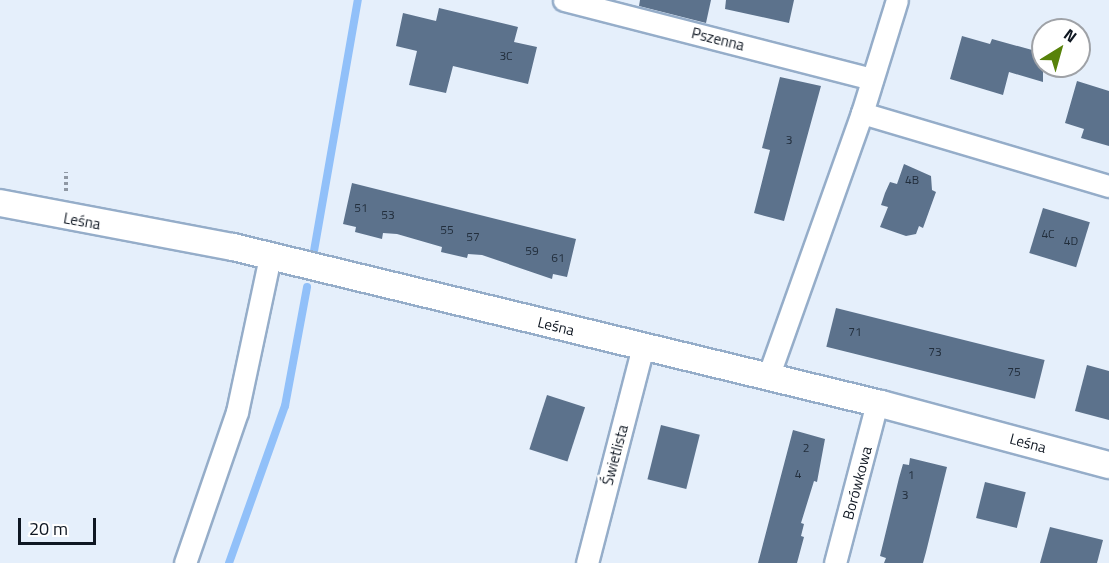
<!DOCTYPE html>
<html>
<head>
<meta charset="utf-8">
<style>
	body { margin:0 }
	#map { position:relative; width:1109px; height:563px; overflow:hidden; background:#e5effb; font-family:"Titillium Web",sans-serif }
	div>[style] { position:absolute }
	.stream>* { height:8px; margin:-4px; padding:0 4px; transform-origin:4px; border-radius:4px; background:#91c0f9 }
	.building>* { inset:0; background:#5c728c; transform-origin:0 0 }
	.path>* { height:4px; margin-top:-2px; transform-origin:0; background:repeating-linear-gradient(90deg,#8f98a4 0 3px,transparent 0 6px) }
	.roads { filter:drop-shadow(2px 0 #95adc9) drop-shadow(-2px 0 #95adc9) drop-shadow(0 2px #95adc9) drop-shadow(0 -2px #95adc9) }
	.minor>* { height:21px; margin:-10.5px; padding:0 10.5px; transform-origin:10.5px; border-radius:10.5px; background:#fff }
	.tertiary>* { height:26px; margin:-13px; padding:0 13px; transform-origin:13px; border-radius:13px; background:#fff }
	span { translate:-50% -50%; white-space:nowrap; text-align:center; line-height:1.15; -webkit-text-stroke:4.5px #fff; paint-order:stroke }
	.number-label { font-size:12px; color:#222e3c }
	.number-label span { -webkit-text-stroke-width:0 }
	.street-label { font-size:15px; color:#0f1722 }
	.north { position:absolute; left:1031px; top:18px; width:60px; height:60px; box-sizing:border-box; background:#fff; border:2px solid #9fa2a7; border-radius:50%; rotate:37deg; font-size:16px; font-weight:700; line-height:24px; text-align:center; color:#0f1722 }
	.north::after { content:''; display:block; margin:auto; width:21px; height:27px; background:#57820a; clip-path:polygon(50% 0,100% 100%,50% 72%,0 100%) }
	.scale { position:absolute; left:18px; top:518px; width:78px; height:27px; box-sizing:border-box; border:3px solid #0f1722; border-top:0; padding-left:8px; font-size:18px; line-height:21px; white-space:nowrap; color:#0f1722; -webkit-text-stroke:4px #fff; paint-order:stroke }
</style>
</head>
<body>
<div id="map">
	<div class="stream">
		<div style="left:314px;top:251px;width:255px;rotate:-80.1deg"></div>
		<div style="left:229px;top:563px;width:167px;rotate:-70.4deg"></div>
		<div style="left:285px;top:406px;width:121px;rotate:-79.5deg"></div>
	</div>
	<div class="building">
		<div style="clip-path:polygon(640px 0,711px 0,706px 23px,639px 6px)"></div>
		<div style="clip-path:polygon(726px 0,794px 0,789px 23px,725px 9px)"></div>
		<div style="clip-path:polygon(439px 8px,518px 27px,514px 42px,537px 47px,528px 84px,453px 66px,446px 93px,409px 85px,417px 51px,396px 46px,403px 13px,436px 21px)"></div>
		<div style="clip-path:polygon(962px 36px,990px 44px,992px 39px,1043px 53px,1043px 82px,1009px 72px,1003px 95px,950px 79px)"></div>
		<div style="clip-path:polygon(780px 77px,821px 86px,784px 221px,754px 213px,770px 150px,762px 148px)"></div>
		<div style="clip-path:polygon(1077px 81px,1109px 91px,1109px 146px,1081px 138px,1084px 129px,1065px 123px)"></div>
		<div style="clip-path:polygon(904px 164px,931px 176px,932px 190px,936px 192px,923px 228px,919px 226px,916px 234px,906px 236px,880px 227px,888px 207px,881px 205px,885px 193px,890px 182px,897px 184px)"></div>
		<div style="clip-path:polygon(352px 183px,576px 239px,567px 277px,553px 274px,552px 279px,482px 255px,468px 254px,467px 258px,441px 252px,442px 247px,397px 234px,383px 233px,382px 239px,355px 232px,356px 227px,343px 224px)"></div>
		<div style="left:1043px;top:208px;width:49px;height:47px;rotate:17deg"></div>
		<div style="left:836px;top:308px;width:215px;height:40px;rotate:14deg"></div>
		<div style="clip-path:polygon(1087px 365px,1109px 371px,1109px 420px,1075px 411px)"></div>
		<div style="left:547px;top:395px;width:40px;height:57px;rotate:18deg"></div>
		<div style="left:661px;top:425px;width:40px;height:56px;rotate:14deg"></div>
		<div style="clip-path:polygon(793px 430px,825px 439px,817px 482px,814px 481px,801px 523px,804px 524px,801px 536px,804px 537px,797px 563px,758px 563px)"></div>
		<div style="clip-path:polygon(910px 458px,947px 467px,926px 552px,923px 563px,884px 563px,886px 558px,880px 556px,899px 478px,903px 464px,909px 465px)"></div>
		<div style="left:985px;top:482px;width:42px;height:37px;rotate:14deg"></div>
		<div style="clip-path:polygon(1050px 527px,1103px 540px,1097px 563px,1040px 563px)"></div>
	</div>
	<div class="path">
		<div style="left:66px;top:191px;width:19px;rotate:-90deg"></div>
	</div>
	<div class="roads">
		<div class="minor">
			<div style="left:564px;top:0;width:318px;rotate:14.4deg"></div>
			<div style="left:862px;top:113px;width:258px;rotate:16.5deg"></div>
			<div style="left:768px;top:377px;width:280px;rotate:-70.4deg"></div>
			<div style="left:862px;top:113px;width:118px;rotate:-72.8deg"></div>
			<div style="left:185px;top:563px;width:160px;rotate:-71deg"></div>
			<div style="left:237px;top:412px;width:158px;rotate:-78deg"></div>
			<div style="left:587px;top:563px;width:223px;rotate:-75.5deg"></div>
			<div style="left:835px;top:563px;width:165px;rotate:-75.3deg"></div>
		</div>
		<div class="tertiary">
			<div style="left:0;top:203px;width:237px;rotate:10.7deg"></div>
			<div style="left:233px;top:247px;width:667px;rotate:13.62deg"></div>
			<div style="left:881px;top:404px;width:236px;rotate:15deg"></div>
		</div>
	</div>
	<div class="number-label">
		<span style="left:506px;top:56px">3C</span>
		<span style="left:789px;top:140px">3</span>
		<span style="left:912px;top:180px">4B</span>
		<span style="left:361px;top:208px">51</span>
		<span style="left:388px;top:215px">53</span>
		<span style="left:447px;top:230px">55</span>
		<span style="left:1048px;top:234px">4C</span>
		<span style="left:473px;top:237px">57</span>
		<span style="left:1071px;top:241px">4D</span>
		<span style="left:532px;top:251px">59</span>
		<span style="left:558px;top:258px">61</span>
		<span style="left:855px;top:332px">71</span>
		<span style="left:935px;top:352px">73</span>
		<span style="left:1014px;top:372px">75</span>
		<span style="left:806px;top:448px">2</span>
		<span style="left:798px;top:474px">4</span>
		<span style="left:911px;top:475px">1</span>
		<span style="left:905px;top:495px">3</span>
	</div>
	<div class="street-label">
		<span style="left:718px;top:39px;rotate:14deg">Pszenna</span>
		<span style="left:82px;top:221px;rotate:10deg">Leśna</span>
		<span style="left:556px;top:326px;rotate:14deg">Leśna</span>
		<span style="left:1028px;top:443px;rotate:15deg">Leśna</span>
		<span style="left:615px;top:455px;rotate:-75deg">Świetlista</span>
		<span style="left:857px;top:483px;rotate:-75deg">Borówkowa</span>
	</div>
	<div class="north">N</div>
	<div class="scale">20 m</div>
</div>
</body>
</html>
